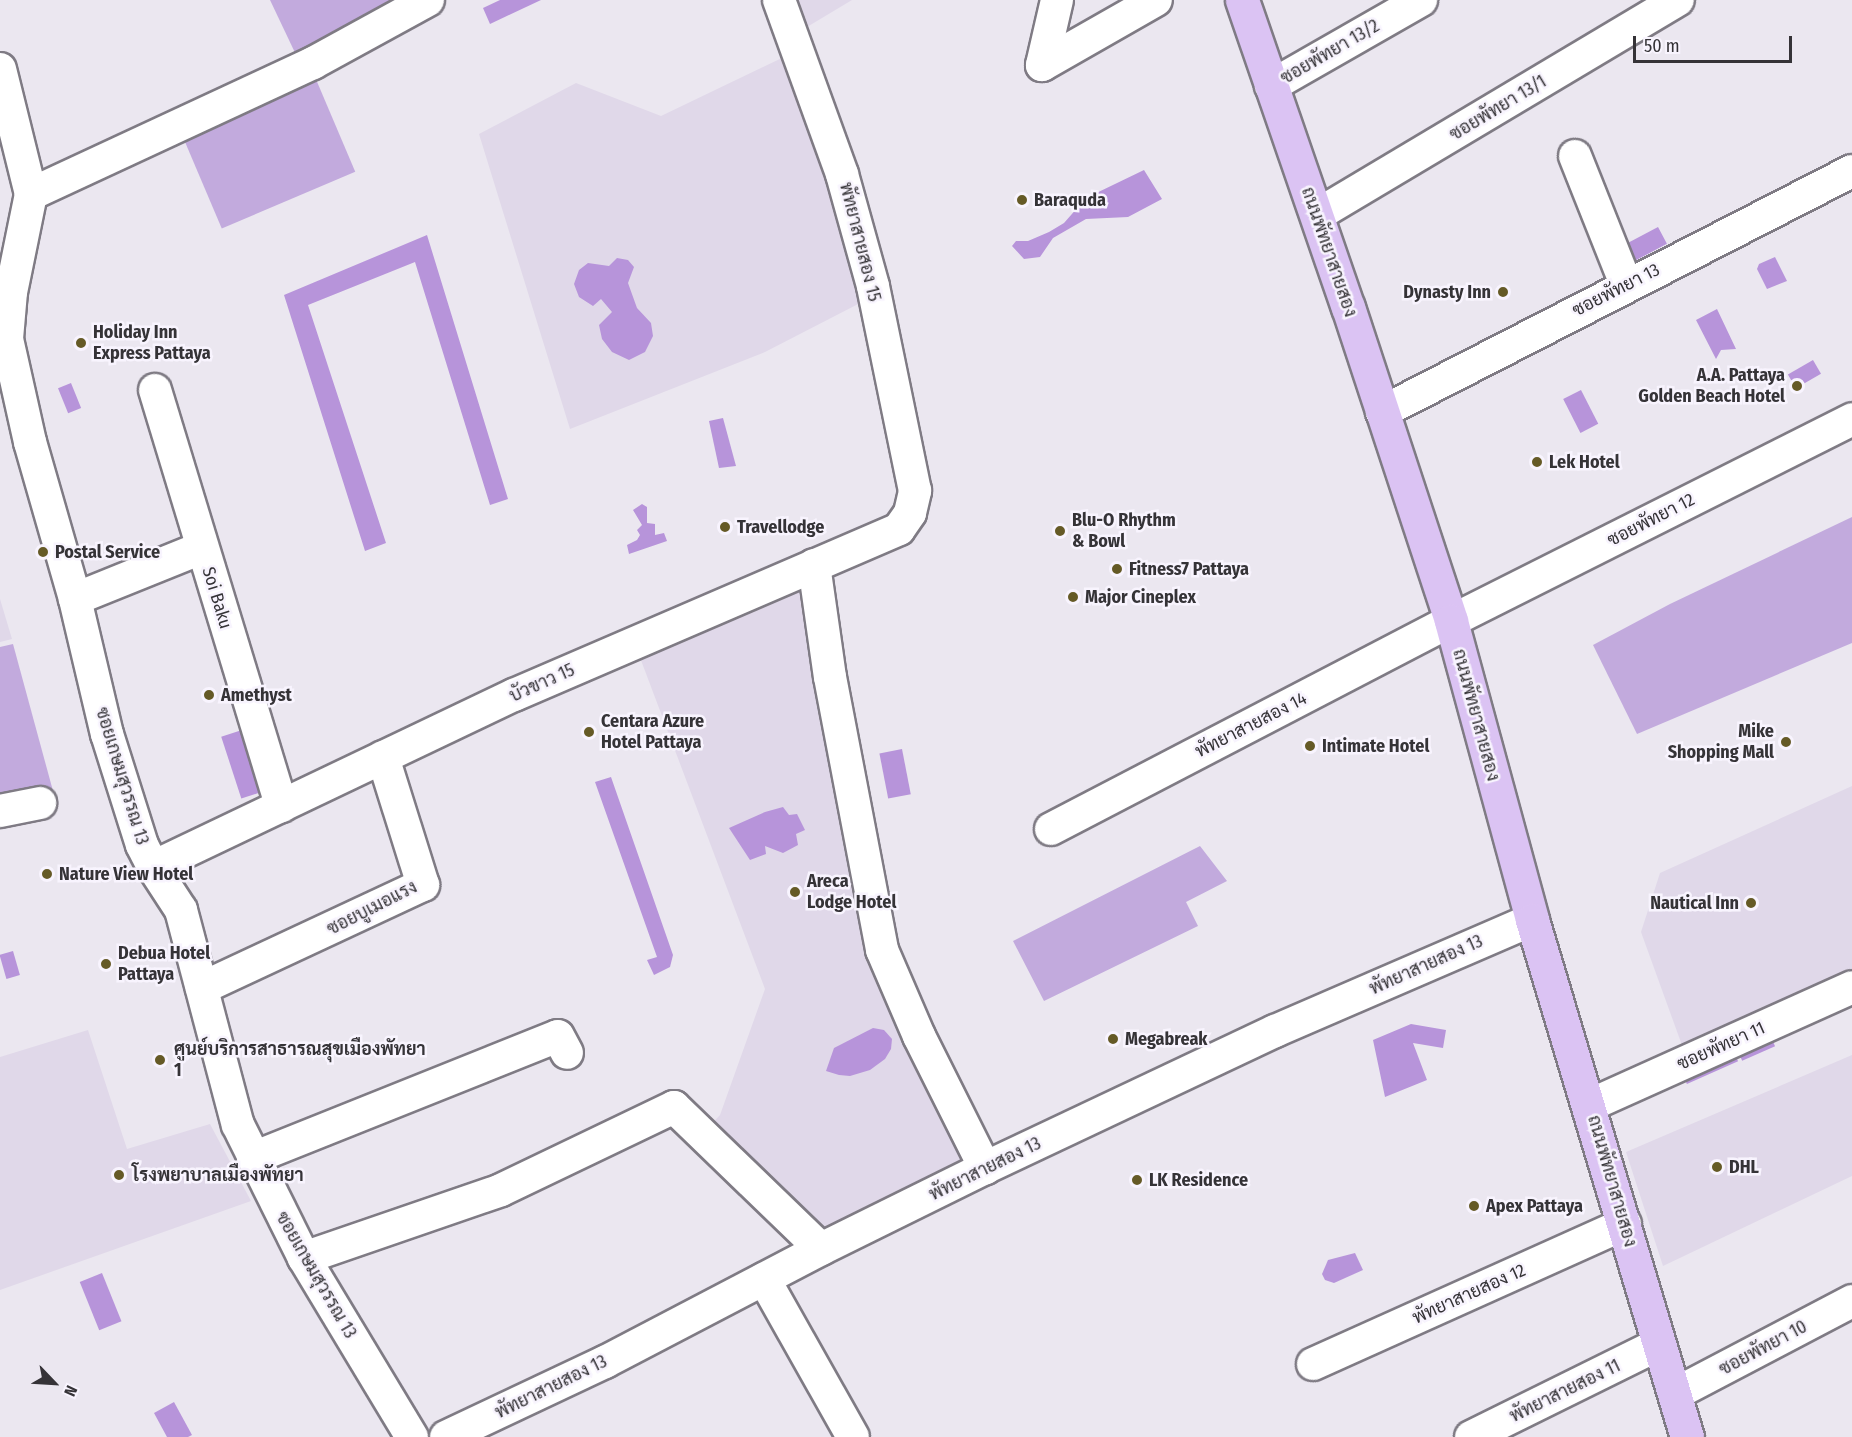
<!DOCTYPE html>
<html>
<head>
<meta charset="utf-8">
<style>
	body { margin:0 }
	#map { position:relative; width:1852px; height:1437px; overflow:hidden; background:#ebe7f0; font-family:"Fira Sans Condensed",Sarabun,sans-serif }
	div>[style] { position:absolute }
	.built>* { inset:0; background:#e0d8e9 }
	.green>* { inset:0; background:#c2aadd; transform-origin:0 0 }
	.water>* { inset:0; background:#b794da; transform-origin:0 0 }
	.roads { filter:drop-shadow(2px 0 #7f7b84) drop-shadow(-2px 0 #7f7b84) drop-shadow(0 2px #7f7b84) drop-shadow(0 -2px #7f7b84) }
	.minor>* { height:32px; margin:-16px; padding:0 16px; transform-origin:16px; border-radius:16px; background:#fff }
	.major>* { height:33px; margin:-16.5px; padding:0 16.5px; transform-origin:16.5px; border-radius:16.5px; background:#dbc3f3 }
	.dots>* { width:16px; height:16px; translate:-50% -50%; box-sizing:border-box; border:3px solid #f8f4fe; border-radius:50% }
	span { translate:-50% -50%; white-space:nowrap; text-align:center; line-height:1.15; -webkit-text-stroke:5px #f8f4fe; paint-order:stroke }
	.street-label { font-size:18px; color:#353337 }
	.poi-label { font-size:18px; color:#353337; font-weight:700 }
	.left { translate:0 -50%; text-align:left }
	.right { translate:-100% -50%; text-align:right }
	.north { position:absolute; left:24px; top:1353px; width:60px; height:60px; -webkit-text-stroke:4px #f8f4fe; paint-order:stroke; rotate:115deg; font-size:16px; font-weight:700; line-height:24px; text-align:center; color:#353337 }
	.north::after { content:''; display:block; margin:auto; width:21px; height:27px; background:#353337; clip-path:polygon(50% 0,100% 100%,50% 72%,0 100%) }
	.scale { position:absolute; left:1633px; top:36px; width:159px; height:27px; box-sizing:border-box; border:3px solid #353337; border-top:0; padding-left:8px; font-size:18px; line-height:21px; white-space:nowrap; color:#353337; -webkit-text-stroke:4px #f8f4fe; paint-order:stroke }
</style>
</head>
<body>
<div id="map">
	<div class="built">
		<div style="clip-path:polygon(798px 0,852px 0,807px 27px)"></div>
		<div style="clip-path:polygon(786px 56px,831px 179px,864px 301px,765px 352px,570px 429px,479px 134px,576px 83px,661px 116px)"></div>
		<div style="clip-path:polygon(808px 586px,872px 955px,971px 1161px,821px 1239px,706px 1130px,720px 1115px,765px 989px,639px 655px)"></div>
		<div style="clip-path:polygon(0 599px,12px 639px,0 642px)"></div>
		<div style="clip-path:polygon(1852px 786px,1852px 974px,1683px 1048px,1641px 932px,1660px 873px)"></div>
		<div style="clip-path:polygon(88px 1030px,127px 1149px,210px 1124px,251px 1201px,0 1290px,0 1057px)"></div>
		<div style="clip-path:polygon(1852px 1055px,1852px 1176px,1663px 1266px,1626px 1152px)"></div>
	</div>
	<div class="green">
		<div style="clip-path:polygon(270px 0,416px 0,298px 59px)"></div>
		<div style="left:315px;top:77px;width:103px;height:145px;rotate:67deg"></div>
		<div style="clip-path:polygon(1852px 517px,1852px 643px,1637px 734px,1593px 645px,1670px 604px)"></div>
		<div style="clip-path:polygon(13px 644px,53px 791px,0 802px,0 647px)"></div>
		<div style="clip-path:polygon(1200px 846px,1227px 881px,1186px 902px,1198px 926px,1044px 1001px,1013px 941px)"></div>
	</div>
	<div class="water">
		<div style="clip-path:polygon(500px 0,541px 0,490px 24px,483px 8px)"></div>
		<div style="clip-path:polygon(1144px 170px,1162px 199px,1128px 217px,1086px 219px,1053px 238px,1040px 257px,1024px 259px,1012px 246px,1016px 241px,1028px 241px,1049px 232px,1064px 223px,1086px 198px)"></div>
		<div style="left:1658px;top:227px;width:19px;height:38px;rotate:62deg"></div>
		<div style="clip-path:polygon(427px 235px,508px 499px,490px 505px,415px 262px,308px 305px,386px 543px,365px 551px,284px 295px)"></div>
		<div style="clip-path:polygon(1775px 257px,1787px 281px,1767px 289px,1757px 269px,1759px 264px)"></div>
		<div style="clip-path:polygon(617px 258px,628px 260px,634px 267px,628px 283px,637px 308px,651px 323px,653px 336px,645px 352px,629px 360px,612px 352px,602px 339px,599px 325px,612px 312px,601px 299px,593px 306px,579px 297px,574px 284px,579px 270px,588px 263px,609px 266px)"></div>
		<div style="clip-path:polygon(1717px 309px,1736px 349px,1721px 350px,1716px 359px,1696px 320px)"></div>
		<div style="left:1813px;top:360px;width:16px;height:29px;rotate:60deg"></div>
		<div style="left:71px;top:383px;width:27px;height:14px;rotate:68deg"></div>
		<div style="left:1581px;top:390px;width:38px;height:20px;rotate:63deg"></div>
		<div style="clip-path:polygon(723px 418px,736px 466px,719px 468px,709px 421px)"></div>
		<div style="clip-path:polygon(642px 504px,647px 507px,647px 523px,655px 524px,655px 535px,664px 533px,667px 541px,629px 554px,627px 545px,637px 540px,640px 535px,637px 530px,642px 525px,633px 510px)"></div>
		<div style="left:245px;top:729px;width:65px;height:25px;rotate:72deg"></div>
		<div style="left:902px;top:749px;width:46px;height:23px;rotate:79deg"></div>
		<div style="clip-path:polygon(611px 777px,673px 955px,670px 967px,654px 975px,647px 960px,657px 957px,595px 782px)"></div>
		<div style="clip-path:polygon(783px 807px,789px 815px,797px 814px,805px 830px,796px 834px,798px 845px,783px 853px,765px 846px,766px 854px,750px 860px,729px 828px,765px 812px)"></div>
		<div style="left:13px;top:951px;width:25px;height:14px;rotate:74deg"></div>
		<div style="clip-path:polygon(1411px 1024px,1446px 1030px,1443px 1048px,1413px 1043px,1427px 1080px,1385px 1097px,1373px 1040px)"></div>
		<div style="clip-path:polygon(873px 1028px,884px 1030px,892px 1039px,891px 1049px,885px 1059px,870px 1070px,850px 1076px,839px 1075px,826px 1071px,834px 1048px)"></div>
		<div style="left:1771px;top:1037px;width:10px;height:36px;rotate:66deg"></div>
		<div style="left:1734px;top:1052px;width:10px;height:56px;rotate:66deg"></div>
		<div style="clip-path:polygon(1355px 1253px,1363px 1270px,1334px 1283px,1325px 1280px,1322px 1274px,1328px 1260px)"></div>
		<div style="left:102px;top:1273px;width:52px;height:24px;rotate:68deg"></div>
		<div style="clip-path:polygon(174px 1402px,192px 1435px,188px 1437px,167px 1437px,154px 1413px)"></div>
	</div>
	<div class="roads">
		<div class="minor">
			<div style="left:1057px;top:0;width:67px;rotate:103deg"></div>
			<div style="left:1042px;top:65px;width:131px;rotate:-29.7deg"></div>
			<div style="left:0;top:69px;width:129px;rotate:76.1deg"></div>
			<div style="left:31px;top:194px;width:100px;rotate:101.5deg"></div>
			<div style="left:11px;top:292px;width:47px;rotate:94.9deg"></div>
			<div style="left:7px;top:339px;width:106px;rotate:77.4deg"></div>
			<div style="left:30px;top:442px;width:163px;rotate:74deg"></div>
			<div style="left:75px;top:599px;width:139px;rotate:76.7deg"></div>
			<div style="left:107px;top:734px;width:116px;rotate:72.5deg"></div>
			<div style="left:142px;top:845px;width:25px;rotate:63deg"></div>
			<div style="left:153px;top:867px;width:51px;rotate:56.9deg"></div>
			<div style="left:181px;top:910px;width:222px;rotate:75.2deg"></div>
			<div style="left:238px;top:1125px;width:148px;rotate:63.6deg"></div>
			<div style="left:304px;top:1258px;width:209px;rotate:58.9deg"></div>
			<div style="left:1271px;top:86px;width:173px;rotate:-29.8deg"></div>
			<div style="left:1575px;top:156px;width:138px;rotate:68.3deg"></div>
			<div style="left:31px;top:194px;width:311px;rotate:-24.9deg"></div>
			<div style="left:313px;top:63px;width:131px;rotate:-28.7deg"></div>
			<div style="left:1317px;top:215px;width:420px;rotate:-30.8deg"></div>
			<div style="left:155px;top:390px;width:435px;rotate:73.1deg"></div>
			<div style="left:1382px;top:412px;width:528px;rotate:-27.15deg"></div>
			<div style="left:814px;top:565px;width:113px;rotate:81.9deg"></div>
			<div style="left:830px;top:677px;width:278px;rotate:79.2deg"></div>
			<div style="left:882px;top:950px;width:94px;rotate:66.7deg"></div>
			<div style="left:919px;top:1036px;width:148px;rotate:63.4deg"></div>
			<div style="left:75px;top:599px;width:136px;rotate:-22deg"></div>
			<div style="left:0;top:811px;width:41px;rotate:-11.3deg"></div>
			<div style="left:1051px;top:829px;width:451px;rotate:-27.5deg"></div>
			<div style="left:1451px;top:621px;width:449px;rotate:-26.7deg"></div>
			<div style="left:153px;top:867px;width:400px;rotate:-25.5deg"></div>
			<div style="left:514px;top:695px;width:419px;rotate:-23.3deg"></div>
			<div style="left:899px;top:529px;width:19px;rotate:-55deg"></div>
			<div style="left:910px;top:513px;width:23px;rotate:-77deg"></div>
			<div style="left:915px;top:491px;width:209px;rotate:-101.6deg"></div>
			<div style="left:873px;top:286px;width:116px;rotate:-105.5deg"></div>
			<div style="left:842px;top:174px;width:185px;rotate:-109.9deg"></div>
			<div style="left:202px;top:988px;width:244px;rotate:-25deg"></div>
			<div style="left:423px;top:885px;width:134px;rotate:-107.4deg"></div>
			<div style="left:1590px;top:1105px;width:287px;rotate:-24.2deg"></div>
			<div style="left:253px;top:1158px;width:328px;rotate:-21.8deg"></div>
			<div style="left:558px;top:1036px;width:19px;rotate:62deg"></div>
			<div style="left:304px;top:1258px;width:208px;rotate:-19deg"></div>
			<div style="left:501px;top:1190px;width:192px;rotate:-25.6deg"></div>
			<div style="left:674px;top:1107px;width:204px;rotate:44deg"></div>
			<div style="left:764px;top:1279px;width:181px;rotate:60.6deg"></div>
			<div style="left:1313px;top:1364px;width:342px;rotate:-24.2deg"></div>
			<div style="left:1675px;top:1394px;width:200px;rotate:-27.7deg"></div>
			<div style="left:446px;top:1437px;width:176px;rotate:-25.3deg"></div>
			<div style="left:605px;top:1362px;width:244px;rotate:-27.6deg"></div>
			<div style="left:821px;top:1249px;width:183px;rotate:-26.3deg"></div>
			<div style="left:985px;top:1168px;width:321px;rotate:-25.3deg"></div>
			<div style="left:1275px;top:1031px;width:280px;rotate:-23.4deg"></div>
			<div style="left:1471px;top:1437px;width:210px;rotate:-26.3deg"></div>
		</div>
		<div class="major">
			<div style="left:1242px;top:0;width:325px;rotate:71deg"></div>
			<div style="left:1348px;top:307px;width:330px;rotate:71.8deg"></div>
			<div style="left:1451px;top:621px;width:310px;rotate:74.8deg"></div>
			<div style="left:1532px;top:920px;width:540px;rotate:73.31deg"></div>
		</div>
	</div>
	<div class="dots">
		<div style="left:1022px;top:200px;background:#655a26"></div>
		<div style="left:1503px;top:292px;background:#655a26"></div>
		<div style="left:81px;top:343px;background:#655a26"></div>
		<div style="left:1797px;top:386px;background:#655a26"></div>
		<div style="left:1537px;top:462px;background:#655a26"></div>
		<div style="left:725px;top:527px;background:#655a26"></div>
		<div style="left:1060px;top:531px;background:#655a26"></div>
		<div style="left:43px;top:552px;background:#655a26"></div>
		<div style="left:1117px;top:569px;background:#655a26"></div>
		<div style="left:1073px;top:597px;background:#655a26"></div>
		<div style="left:209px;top:695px;background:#655a26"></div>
		<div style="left:589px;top:732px;background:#655a26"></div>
		<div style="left:1786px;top:742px;background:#655a26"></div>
		<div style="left:1310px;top:746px;background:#655a26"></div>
		<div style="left:47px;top:874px;background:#655a26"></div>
		<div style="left:795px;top:892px;background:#655a26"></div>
		<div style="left:1751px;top:903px;background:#655a26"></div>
		<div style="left:106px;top:964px;background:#655a26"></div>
		<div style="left:1113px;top:1039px;background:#655a26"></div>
		<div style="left:160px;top:1060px;background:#655a26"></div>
		<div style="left:1717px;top:1167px;background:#655a26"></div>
		<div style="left:119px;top:1175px;background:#655a26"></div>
		<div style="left:1137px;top:1180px;background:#655a26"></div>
		<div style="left:1474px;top:1206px;background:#655a26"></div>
	</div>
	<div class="street-label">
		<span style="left:1330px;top:52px;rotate:-30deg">ซอยพัทยา 13/2</span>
		<span style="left:1498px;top:108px;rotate:-31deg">ซอยพัทยา 13/1</span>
		<span style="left:860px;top:242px;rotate:76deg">พัทยาสายสอง 15</span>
		<span style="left:1329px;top:252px;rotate:71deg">ถนนพัทยาสายสอง</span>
		<span style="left:1616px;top:290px;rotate:-27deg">ซอยพัทยา 13</span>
		<span style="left:1651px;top:520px;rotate:-27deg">ซอยพัทยา 12</span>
		<span style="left:217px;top:598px;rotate:73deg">Soi Baku</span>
		<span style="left:542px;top:683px;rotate:-24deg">บัวขาว 15</span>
		<span style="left:1476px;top:715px;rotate:75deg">ถนนพัทยาสายสอง</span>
		<span style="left:1251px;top:725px;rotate:-27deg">พัทยาสายสอง 14</span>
		<span style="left:122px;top:776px;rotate:73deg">ซอยเกษมสุวรรณ 13</span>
		<span style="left:372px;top:908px;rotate:-27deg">ซอยบูเมอแรง</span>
		<span style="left:1426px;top:965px;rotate:-24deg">พัทยาสายสอง 13</span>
		<span style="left:1721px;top:1046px;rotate:-24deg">ซอยพัทยา 11</span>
		<span style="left:985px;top:1169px;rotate:-26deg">พัทยาสายสอง 13</span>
		<span style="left:1612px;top:1181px;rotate:74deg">ถนนพัทยาสายสอง</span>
		<span style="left:316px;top:1275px;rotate:60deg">ซอยเกษมสุวรรณ 13</span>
		<span style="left:1469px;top:1294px;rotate:-24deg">พัทยาสายสอง 12</span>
		<span style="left:1763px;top:1348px;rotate:-28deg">ซอยพัทยา 10</span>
		<span style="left:551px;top:1387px;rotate:-26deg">พัทยาสายสอง 13</span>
		<span style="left:1565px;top:1391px;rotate:-26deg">พัทยาสายสอง 11</span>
	</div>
	<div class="poi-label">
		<span class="left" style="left:1034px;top:200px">Baraquda</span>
		<span class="right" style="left:1491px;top:292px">Dynasty Inn</span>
		<span class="left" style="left:93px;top:343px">Holiday Inn<br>Express Pattaya</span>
		<span class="right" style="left:1785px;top:386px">A.A. Pattaya<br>Golden Beach Hotel</span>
		<span class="left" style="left:1549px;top:462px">Lek Hotel</span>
		<span class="left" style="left:1072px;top:531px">Blu-O Rhythm<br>&amp; Bowl</span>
		<span class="left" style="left:737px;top:527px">Travellodge</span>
		<span class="left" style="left:55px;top:552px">Postal Service</span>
		<span class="left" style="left:1129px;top:569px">Fitness7 Pattaya</span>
		<span class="left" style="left:1085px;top:597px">Major Cineplex</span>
		<span class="left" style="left:221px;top:695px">Amethyst</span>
		<span class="left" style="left:601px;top:732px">Centara Azure<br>Hotel Pattaya</span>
		<span class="right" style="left:1774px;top:742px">Mike<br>Shopping Mall</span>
		<span class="left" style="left:1322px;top:746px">Intimate Hotel</span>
		<span class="left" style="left:59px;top:874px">Nature View Hotel</span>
		<span class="left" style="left:807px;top:892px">Areca<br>Lodge Hotel</span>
		<span class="right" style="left:1739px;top:903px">Nautical Inn</span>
		<span class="left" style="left:118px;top:964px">Debua Hotel<br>Pattaya</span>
		<span class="left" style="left:1125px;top:1039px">Megabreak</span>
		<span class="left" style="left:174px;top:1060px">ศูนย์บริการสาธารณสุขเมืองพัทยา<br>1</span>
		<span class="left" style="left:1729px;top:1167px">DHL</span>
		<span class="left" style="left:132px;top:1175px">โรงพยาบาลเมืองพัทยา</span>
		<span class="left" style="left:1149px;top:1180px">LK Residence</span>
		<span class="left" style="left:1486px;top:1206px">Apex Pattaya</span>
	</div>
	<div class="north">N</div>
	<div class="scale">50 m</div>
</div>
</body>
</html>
